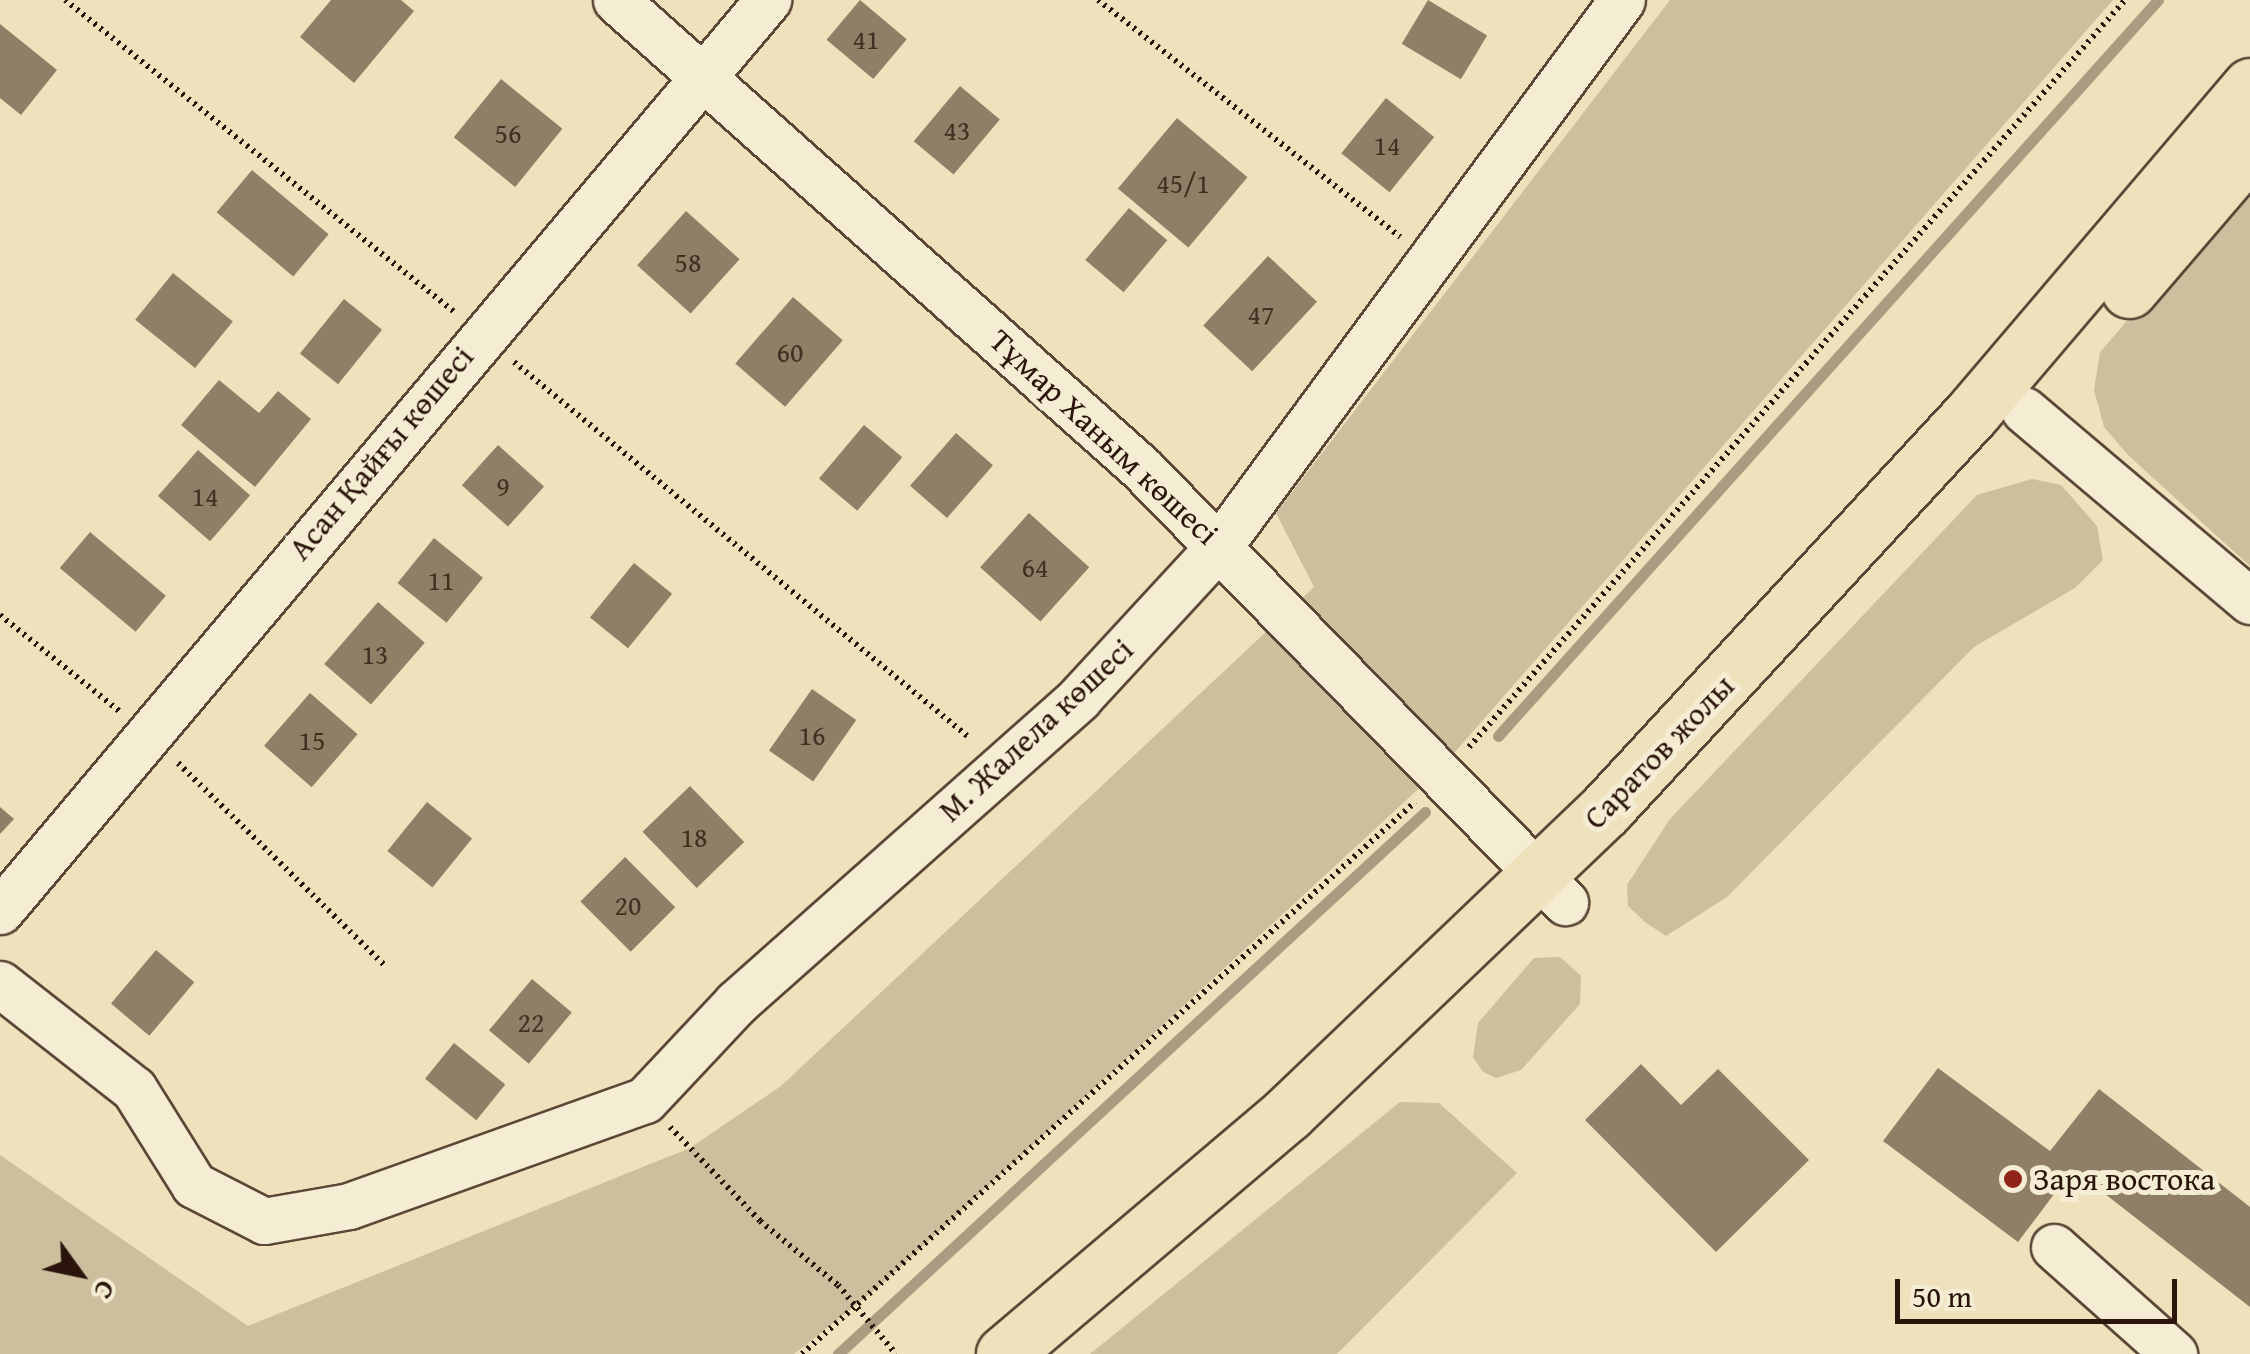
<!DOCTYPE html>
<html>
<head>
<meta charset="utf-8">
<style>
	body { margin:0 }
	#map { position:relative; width:2250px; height:1354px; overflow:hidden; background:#eee1bc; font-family:"Gentium Book Plus",serif }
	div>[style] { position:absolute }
	.green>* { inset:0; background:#cdbe9e }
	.stream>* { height:11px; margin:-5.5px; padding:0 5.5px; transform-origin:5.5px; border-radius:5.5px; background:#ac9b80 }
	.building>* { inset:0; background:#907f67; transform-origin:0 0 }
	.path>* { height:6px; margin-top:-3px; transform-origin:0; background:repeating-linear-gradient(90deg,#2b140b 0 2.5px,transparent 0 7.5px) }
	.roads { filter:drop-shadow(2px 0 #5c4737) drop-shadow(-2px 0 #5c4737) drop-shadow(0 2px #5c4737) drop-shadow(0 -2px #5c4737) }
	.minor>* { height:45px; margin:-22.5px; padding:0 22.5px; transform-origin:22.5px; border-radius:22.5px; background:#f4ecd3 }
	.major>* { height:55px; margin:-27.5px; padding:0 27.5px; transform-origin:27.5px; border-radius:27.5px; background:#eee1bc }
	.dots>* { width:28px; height:28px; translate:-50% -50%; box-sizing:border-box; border:5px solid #f4ecd3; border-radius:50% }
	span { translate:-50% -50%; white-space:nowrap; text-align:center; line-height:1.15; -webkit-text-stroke:10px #f4ecd3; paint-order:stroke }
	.number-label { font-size:28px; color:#442f22 }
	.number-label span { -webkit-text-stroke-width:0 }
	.street-label { font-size:32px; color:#2b140b }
	.poi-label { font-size:32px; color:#2b140b }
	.left { translate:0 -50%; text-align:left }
	.north { position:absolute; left:30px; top:1224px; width:100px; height:100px; -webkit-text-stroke:8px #f4ecd3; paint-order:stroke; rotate:123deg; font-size:28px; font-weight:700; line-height:40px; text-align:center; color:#2b140b }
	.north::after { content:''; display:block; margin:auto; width:35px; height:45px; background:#2b140b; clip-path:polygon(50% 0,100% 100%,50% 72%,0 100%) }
	.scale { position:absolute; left:1895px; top:1279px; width:282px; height:45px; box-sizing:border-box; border:5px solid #2b140b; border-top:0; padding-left:12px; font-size:30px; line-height:35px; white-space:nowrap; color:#2b140b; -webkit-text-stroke:8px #f4ecd3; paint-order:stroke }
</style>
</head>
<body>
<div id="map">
	<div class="green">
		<div style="clip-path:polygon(1670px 0,2113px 0,1441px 768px,880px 1286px,794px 1354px,0 1354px,0 1155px,248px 1326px,690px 1148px,781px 1086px,1314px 587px,1276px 513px)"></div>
		<div style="clip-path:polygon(2250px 179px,2250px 566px,2128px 455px,2104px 427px,2094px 390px,2100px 352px)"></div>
		<div style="clip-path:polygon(2032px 479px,2061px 485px,2097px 526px,2103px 560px,2075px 588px,1974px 647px,1727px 897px,1666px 936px,1645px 922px,1628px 906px,1627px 885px,1670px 819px,1977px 495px)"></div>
		<div style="clip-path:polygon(1560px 957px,1581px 976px,1580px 1004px,1521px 1070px,1496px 1078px,1483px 1072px,1473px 1057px,1478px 1023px,1534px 958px)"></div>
		<div style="clip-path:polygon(1400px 1102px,1439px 1103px,1517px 1173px,1337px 1354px,1090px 1354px)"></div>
	</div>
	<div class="stream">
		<div style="left:1498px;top:736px;width:989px;rotate:-48.12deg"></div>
		<div style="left:838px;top:1354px;width:799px;rotate:-42.72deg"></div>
	</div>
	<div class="building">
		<div style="clip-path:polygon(331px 0,401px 0,414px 11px,354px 83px,300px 37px)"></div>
		<div style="left:860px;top:0;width:61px;height:52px;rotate:40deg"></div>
		<div style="left:1428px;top:0;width:69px;height:51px;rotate:31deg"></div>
		<div style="clip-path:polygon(0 24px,57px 70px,21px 115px,0 98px)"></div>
		<div style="left:501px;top:79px;width:79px;height:75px;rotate:39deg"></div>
		<div style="left:960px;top:86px;width:52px;height:72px;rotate:40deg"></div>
		<div style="left:1386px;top:98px;width:62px;height:71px;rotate:39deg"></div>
		<div style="left:1177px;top:118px;width:92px;height:92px;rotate:40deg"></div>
		<div style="left:252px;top:170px;width:100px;height:55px;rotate:40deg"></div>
		<div style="left:1129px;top:208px;width:50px;height:68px;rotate:40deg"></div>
		<div style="left:686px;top:211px;width:72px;height:73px;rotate:42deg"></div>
		<div style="left:1268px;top:256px;width:67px;height:95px;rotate:43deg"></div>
		<div style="left:173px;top:273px;width:77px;height:60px;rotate:39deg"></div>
		<div style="left:793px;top:297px;width:66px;height:88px;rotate:41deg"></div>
		<div style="left:344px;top:299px;width:49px;height:70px;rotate:39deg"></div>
		<div style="clip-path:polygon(219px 380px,259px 413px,278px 391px,311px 419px,255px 487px,181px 425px)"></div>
		<div style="left:864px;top:425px;width:50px;height:70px;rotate:40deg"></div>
		<div style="left:956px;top:433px;width:49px;height:70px;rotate:41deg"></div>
		<div style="left:498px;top:445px;width:62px;height:54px;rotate:42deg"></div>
		<div style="left:198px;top:450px;width:69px;height:61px;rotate:41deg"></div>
		<div style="left:1029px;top:513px;width:81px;height:73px;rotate:42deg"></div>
		<div style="left:90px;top:532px;width:99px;height:47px;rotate:40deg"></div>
		<div style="left:434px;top:538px;width:63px;height:58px;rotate:39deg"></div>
		<div style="left:634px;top:563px;width:49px;height:70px;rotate:39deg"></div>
		<div style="left:378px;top:602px;width:62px;height:82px;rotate:41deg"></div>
		<div style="left:812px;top:689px;width:54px;height:75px;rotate:35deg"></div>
		<div style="left:310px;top:693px;width:63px;height:70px;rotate:41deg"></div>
		<div style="left:690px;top:786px;width:78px;height:66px;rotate:46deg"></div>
		<div style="left:427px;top:802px;width:58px;height:63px;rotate:39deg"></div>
		<div style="clip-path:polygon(0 807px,14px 819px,0 834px)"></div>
		<div style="left:625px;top:857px;width:71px;height:63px;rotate:45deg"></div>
		<div style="left:156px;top:950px;width:50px;height:70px;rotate:40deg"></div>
		<div style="left:532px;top:979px;width:52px;height:67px;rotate:40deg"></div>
		<div style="left:454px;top:1043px;width:66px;height:46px;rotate:39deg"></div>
		<div style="clip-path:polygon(1641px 1064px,1681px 1105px,1718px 1069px,1809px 1160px,1716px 1252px,1585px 1120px)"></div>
		<div style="clip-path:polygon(1938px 1068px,2050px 1151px,2099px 1089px,2250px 1207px,2250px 1307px,2073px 1169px,2018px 1242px,1883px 1141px)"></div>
	</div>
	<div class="path">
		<div style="left:65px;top:0;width:499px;rotate:38.7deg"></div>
		<div style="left:1098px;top:0;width:384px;rotate:38.1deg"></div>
		<div style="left:514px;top:362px;width:592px;rotate:39.52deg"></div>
		<div style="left:0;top:615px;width:154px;rotate:38.9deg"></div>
		<div style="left:1469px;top:747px;width:994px;rotate:-48.71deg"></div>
		<div style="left:178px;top:763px;width:291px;rotate:44.4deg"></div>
		<div style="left:670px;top:1127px;width:130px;rotate:46.2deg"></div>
		<div style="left:760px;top:1221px;width:101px;rotate:39.4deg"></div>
		<div style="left:838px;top:1285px;width:90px;rotate:50deg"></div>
		<div style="left:802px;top:1354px;width:825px;rotate:-42deg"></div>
	</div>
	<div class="roads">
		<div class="minor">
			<div style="left:616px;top:0;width:703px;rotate:41.71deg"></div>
			<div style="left:1141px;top:468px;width:607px;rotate:45.67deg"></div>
			<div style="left:2024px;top:410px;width:296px;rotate:40.2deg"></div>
			<div style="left:0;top:911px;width:1192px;rotate:-49.87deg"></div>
			<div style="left:0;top:984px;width:170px;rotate:38.1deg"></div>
			<div style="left:134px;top:1089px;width:113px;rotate:58deg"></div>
			<div style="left:194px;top:1185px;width:79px;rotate:27.2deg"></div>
			<div style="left:264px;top:1221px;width:86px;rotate:-10deg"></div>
			<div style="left:349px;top:1206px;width:314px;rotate:-19.7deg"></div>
			<div style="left:645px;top:1100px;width:133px;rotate:-46.8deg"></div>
			<div style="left:736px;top:1003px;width:459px;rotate:-41.6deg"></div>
			<div style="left:1079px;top:698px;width:208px;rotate:-47.3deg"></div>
			<div style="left:1220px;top:545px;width:677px;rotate:-53.59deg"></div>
			<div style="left:2054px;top:1247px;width:161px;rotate:41.7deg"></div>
		</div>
		<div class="major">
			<div style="left:2129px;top:290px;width:186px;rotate:-49.4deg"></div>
			<div style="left:1004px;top:1354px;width:372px;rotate:-40.3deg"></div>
			<div style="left:1288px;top:1113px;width:439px;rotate:-43.7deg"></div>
			<div style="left:1605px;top:810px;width:542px;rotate:-47.24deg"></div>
			<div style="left:1973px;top:412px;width:428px;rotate:-49.6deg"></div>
		</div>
	</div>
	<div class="dots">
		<div style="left:2013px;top:1179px;background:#8f2418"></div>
	</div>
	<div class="number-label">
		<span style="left:866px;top:39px">41</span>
		<span style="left:957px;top:130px">43</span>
		<span style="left:508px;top:133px">56</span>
		<span style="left:1387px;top:145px">14</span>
		<span style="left:1183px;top:183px">45/1</span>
		<span style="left:688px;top:262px">58</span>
		<span style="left:1261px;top:314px">47</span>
		<span style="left:790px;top:352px">60</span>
		<span style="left:503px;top:486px">9</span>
		<span style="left:205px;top:496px">14</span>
		<span style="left:1035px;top:567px">64</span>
		<span style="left:441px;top:580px">11</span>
		<span style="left:375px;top:654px">13</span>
		<span style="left:812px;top:735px">16</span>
		<span style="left:312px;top:740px">15</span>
		<span style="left:694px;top:837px">18</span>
		<span style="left:628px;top:905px">20</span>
		<span style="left:531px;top:1022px">22</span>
	</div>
	<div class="street-label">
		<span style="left:1104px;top:437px;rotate:43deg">Тұмар Ханым көшесі</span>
		<span style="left:381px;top:453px;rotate:-50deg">Асан Қайғы көшесі</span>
		<span style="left:1036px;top:730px;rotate:-43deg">М. Жалела көшесі</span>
		<span style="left:1659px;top:752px;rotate:-46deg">Саратов жолы</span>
	</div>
	<div class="poi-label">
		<span class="left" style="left:2033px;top:1179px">Заря востока</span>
	</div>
	<div class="north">С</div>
	<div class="scale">50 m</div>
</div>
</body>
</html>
